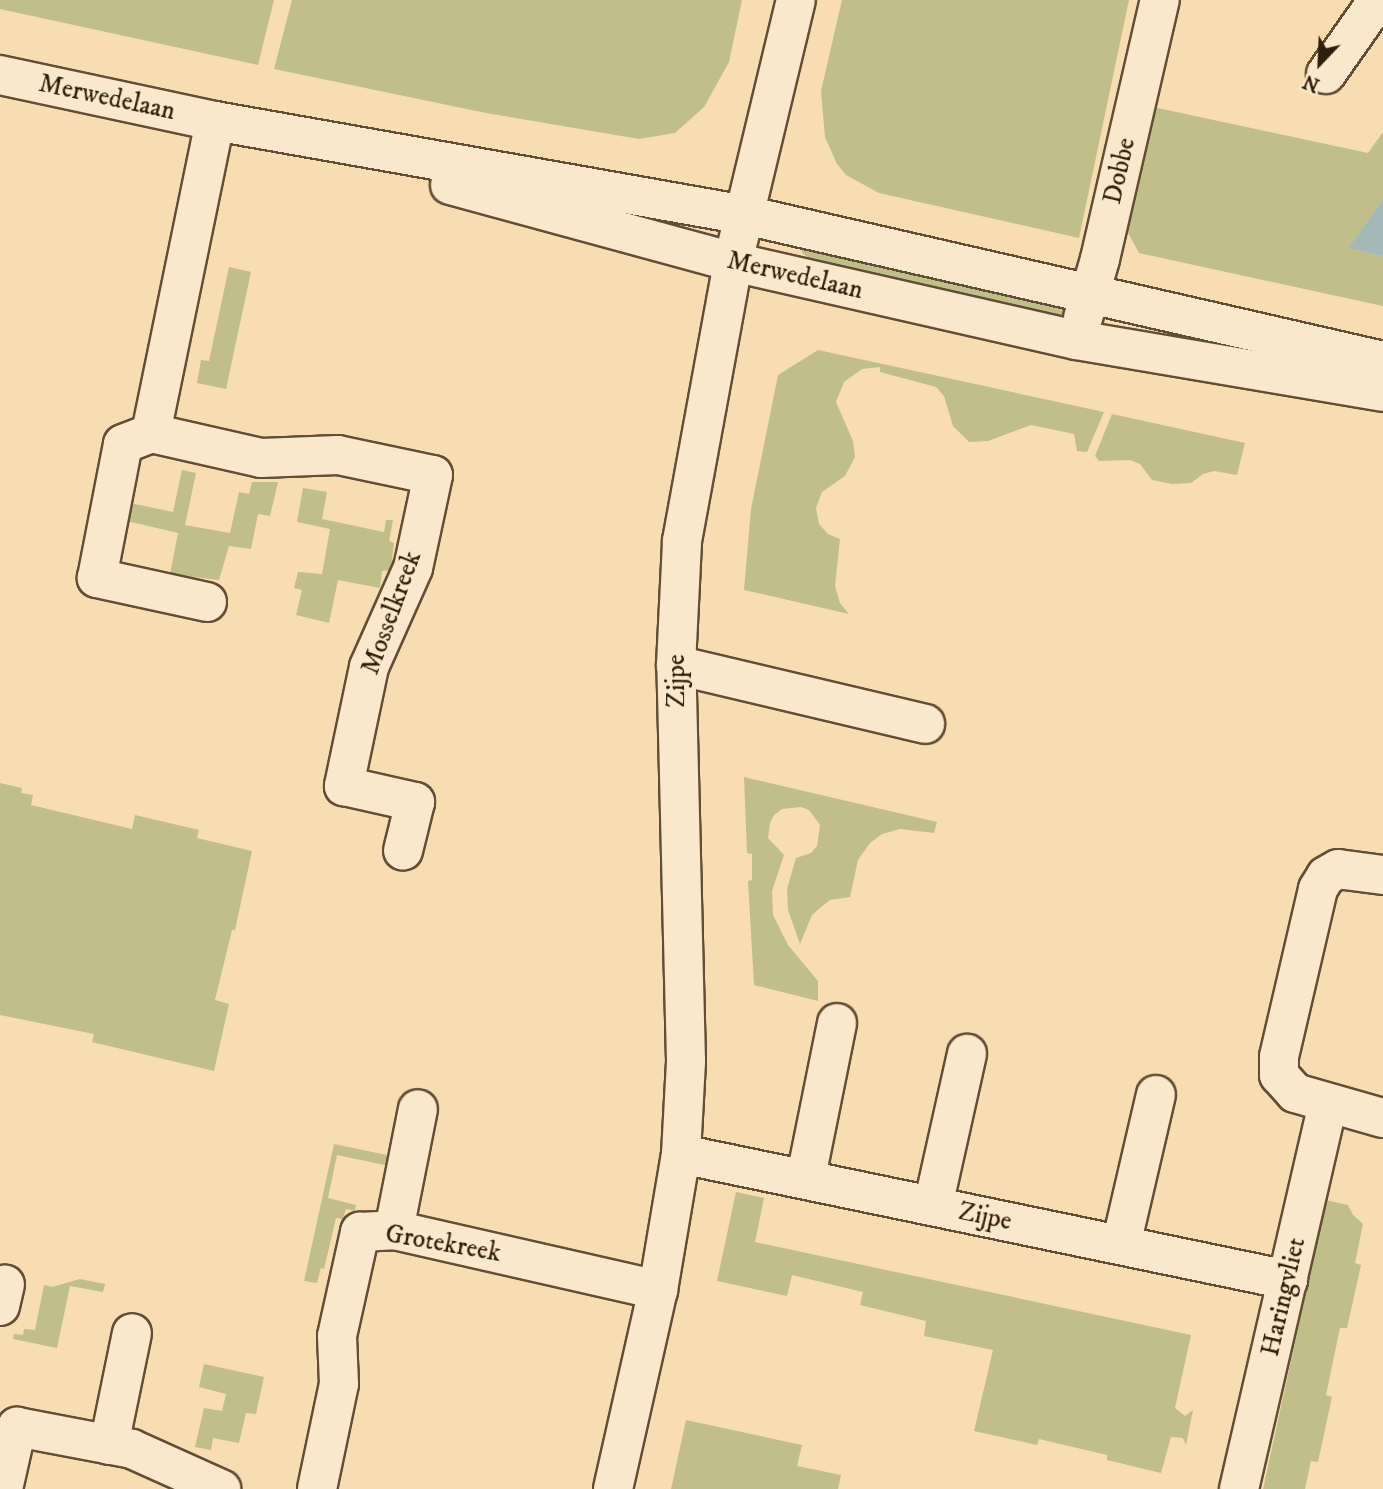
<!DOCTYPE html>
<html>
<head>
<meta charset="utf-8">
<style>
	body { margin:0 }
	#map { position:relative; width:1383px; height:1489px; overflow:hidden; background:#f8dcb2; font-family:"IM FELL DW Pica",serif }
	div>[style] { position:absolute }
	.green>* { inset:0; background:#c0bf8a }
	.water>* { inset:0; background:#a3b9b8 }
	.roads { filter:drop-shadow(2px 0 #614e35) drop-shadow(-2px 0 #614e35) drop-shadow(0 2px #614e35) drop-shadow(0 -2px #614e35) }
	.minor>* { height:38px; margin:-19px; padding:0 19px; transform-origin:19px; border-radius:19px; background:#fae8cd }
	span { translate:-50% -50%; white-space:nowrap; text-align:center; line-height:1.15; -webkit-text-stroke:5px #fae8cd; paint-order:stroke }
	.street-label { font-size:26px; color:#2f1e0b }
	.north { position:absolute; left:1285px; top:28px; width:70px; height:70px; -webkit-text-stroke:5px #fae8cd; paint-order:stroke; rotate:203deg; font-size:19px; font-weight:700; line-height:28px; text-align:center; color:#2f1e0b }
	.north::after { content:''; display:block; margin:auto; width:24px; height:32px; background:#2f1e0b; clip-path:polygon(50% 0,100% 100%,50% 72%,0 100%) }
</style>
</head>
<body>
<div id="map">
	<div class="green">
		<div style="clip-path:polygon(0 0,274px 0,258px 65px,0 9px)"></div>
		<div style="clip-path:polygon(292px 0,742px 0,729px 62px,704px 107px,675px 133px,639px 139px,486px 113px,274px 69px)"></div>
		<div style="clip-path:polygon(842px 0,1129px 0,1079px 238px,879px 193px,846px 175px,837px 164px,825px 137px,821px 91px)"></div>
		<div style="clip-path:polygon(1153px 107px,1368px 153px,1383px 132px,1383px 199px,1350px 248px,1383px 256px,1383px 306px,1139px 253px,1126px 229px)"></div>
		<div style="clip-path:polygon(801px 247px,1072px 300px,1067px 322px,818px 265px,802px 253px)"></div>
		<div style="clip-path:polygon(229px 267px,251px 272px,226px 389px,197px 383px,201px 360px,209px 361px)"></div>
		<div style="clip-path:polygon(818px 350px,1104px 412px,1087px 452px,1077px 451px,1074px 434px,1031px 425px,988px 441px,969px 442px,953px 426px,944px 396px,936px 387px,880px 372px,880px 367px,862px 369px,844px 382px,836px 402px,853px 441px,855px 457px,845px 476px,822px 492px,816px 508px,819px 524px,828px 534px,840px 539px,835px 586px,840px 603px,849px 614px,744px 590px,751px 509px,778px 375px)"></div>
		<div style="clip-path:polygon(1112px 414px,1245px 443px,1237px 475px,1214px 471px,1203px 474px,1191px 483px,1172px 484px,1152px 480px,1140px 464px,1130px 460px,1099px 461px,1095px 456px)"></div>
		<div style="clip-path:polygon(182px 470px,196px 473px,185px 525px,230px 533px,239px 492px,249px 494px,252px 482px,278px 482px,270px 516px,258px 514px,251px 549px,229px 546px,219px 580px,170px 574px,178px 533px,127px 521px,130px 503px,173px 512px)"></div>
		<div style="clip-path:polygon(303px 488px,327px 492px,322px 519px,384px 532px,386px 520px,393px 520px,389px 541px,394px 543px,392px 559px,400px 560px,398px 569px,382px 571px,380px 588px,338px 580px,329px 623px,296px 615px,302px 590px,294px 588px,298px 572px,322px 574px,330px 529px,297px 522px)"></div>
		<div style="clip-path:polygon(744px 777px,937px 822px,934px 833px,900px 829px,882px 834px,870px 843px,858px 860px,850px 897px,830px 900px,821px 907px,812px 915px,800px 944px,788px 910px,787px 889px,796px 858px,811px 853px,817px 846px,820px 825px,809px 810px,801px 807px,782px 809px,774px 815px,770px 823px,768px 838px,784px 855px,772px 891px,773px 915px,788px 945px,818px 981px,818px 1001px,754px 985px,748px 881px,752px 880px,752px 854px,747px 853px)"></div>
		<div style="clip-path:polygon(0 783px,22px 788px,21px 793px,33px 795px,31px 805px,132px 829px,135px 815px,199px 830px,197px 838px,252px 851px,235px 930px,232px 930px,215px 1000px,229px 1004px,214px 1071px,92px 1042px,94px 1034px,0 1015px)"></div>
		<div style="clip-path:polygon(334px 1144px,387px 1155px,385px 1165px,337px 1155px,328px 1198px,356px 1205px,355px 1211px,346px 1209px,343px 1219px,336px 1218px,324px 1269px,321px 1268px,317px 1283px,304px 1281px)"></div>
		<div style="clip-path:polygon(736px 1192px,764px 1198px,755px 1242px,1191px 1335px,1175px 1408px,1185px 1416px,1193px 1410px,1186px 1445px,1183px 1438px,1171px 1437px,1161px 1473px,1107px 1460px,1107px 1455px,1039px 1439px,1037px 1445px,974px 1431px,993px 1350px,924px 1336px,926px 1321px,860px 1305px,863px 1292px,792px 1275px,787px 1296px,717px 1281px)"></div>
		<div style="clip-path:polygon(1326px 1200px,1348px 1205px,1353px 1215px,1363px 1224px,1355px 1263px,1361px 1265px,1347px 1328px,1340px 1328px,1326px 1395px,1332px 1397px,1318px 1462px,1311px 1461px,1305px 1489px,1263px 1489px)"></div>
		<div style="clip-path:polygon(80px 1279px,105px 1284px,103px 1292px,70px 1286px,57px 1348px,13px 1339px,14px 1334px,23px 1335px,24px 1329px,35px 1330px,44px 1285px,52px 1287px)"></div>
		<div style="clip-path:polygon(204px 1364px,264px 1377px,256px 1414px,246px 1413px,239px 1443px,213px 1438px,211px 1450px,195px 1447px,204px 1408px,222px 1411px,226px 1394px,199px 1387px)"></div>
		<div style="clip-path:polygon(686px 1420px,802px 1445px,797px 1466px,841px 1475px,838px 1489px,671px 1489px)"></div>
	</div>
	<div class="water">
		<div style="clip-path:polygon(1383px 199px,1383px 256px,1349px 248px)"></div>
	</div>
	<div class="roads">
		<div class="minor">
			<div style="left:1326px;top:74px;width:90px;rotate:-54.9deg"></div>
			<div style="left:0;top:75px;width:220px;rotate:12.1deg"></div>
			<div style="left:215px;top:121px;width:538px;rotate:10.06deg"></div>
			<div style="left:745px;top:215px;width:654px;rotate:12.89deg"></div>
			<div style="left:450px;top:185px;width:293px;rotate:15.2deg"></div>
			<div style="left:733px;top:262px;width:352px;rotate:12.8deg"></div>
			<div style="left:1076px;top:340px;width:311px;rotate:9.6deg"></div>
			<div style="left:1083px;top:318px;width:61px;rotate:-73.9deg"></div>
			<div style="left:1100px;top:259px;width:266px;rotate:-77deg"></div>
			<div style="left:151px;top:433px;width:113px;rotate:12.8deg"></div>
			<div style="left:261px;top:458px;width:77px;rotate:-2.2deg"></div>
			<div style="left:338px;top:455px;width:97px;rotate:11.9deg"></div>
			<div style="left:433px;top:475px;width:95px;rotate:102.1deg"></div>
			<div style="left:413px;top:568px;width:108px;rotate:114deg"></div>
			<div style="left:369px;top:667px;width:122px;rotate:101.9deg"></div>
			<div style="left:344px;top:786px;width:73px;rotate:12.7deg"></div>
			<div style="left:415px;top:802px;width:50px;rotate:103.8deg"></div>
			<div style="left:207px;top:602px;width:113px;rotate:-167.7deg"></div>
			<div style="left:97px;top:578px;width:136px;rotate:-79deg"></div>
			<div style="left:123px;top:444px;width:30px;rotate:-21deg"></div>
			<div style="left:151px;top:433px;width:318px;rotate:-78.4deg"></div>
			<div style="left:676px;top:665px;width:256px;rotate:13.3deg"></div>
			<div style="left:1383px;top:875px;width:45px;rotate:-172.4deg"></div>
			<div style="left:1338px;top:869px;width:14px;rotate:150deg"></div>
			<div style="left:1326px;top:876px;width:15px;rotate:122deg"></div>
			<div style="left:1318px;top:889px;width:172px;rotate:103.1deg"></div>
			<div style="left:1279px;top:1057px;width:18px;rotate:90deg"></div>
			<div style="left:1279px;top:1075px;width:24px;rotate:48deg"></div>
			<div style="left:1295px;top:1093px;width:91px;rotate:15.9deg"></div>
			<div style="left:681px;top:1154px;width:620px;rotate:11.73deg"></div>
			<div style="left:806px;top:1177px;width:157px;rotate:-78.6deg"></div>
			<div style="left:933px;top:1206px;width:156px;rotate:-77.4deg"></div>
			<div style="left:394px;top:1230px;width:123px;rotate:-78.8deg"></div>
			<div style="left:1121px;top:1245px;width:154px;rotate:-76.9deg"></div>
			<div style="left:0;top:1306px;width:22px;rotate:-77deg"></div>
			<div style="left:109px;top:1445px;width:114px;rotate:-78.4deg"></div>
			<div style="left:3px;top:1489px;width:64px;rotate:-77.3deg"></div>
			<div style="left:17px;top:1427px;width:117px;rotate:10.8deg"></div>
			<div style="left:132px;top:1449px;width:98px;rotate:24.2deg"></div>
			<div style="left:317px;top:1489px;width:107px;rotate:-78.2deg"></div>
			<div style="left:339px;top:1384px;width:48px;rotate:-92.4deg"></div>
			<div style="left:337px;top:1336px;width:107px;rotate:-77.5deg"></div>
			<div style="left:360px;top:1232px;width:34px;rotate:-3deg"></div>
			<div style="left:394px;top:1230px;width:271px;rotate:12.8deg"></div>
			<div style="left:613px;top:1489px;width:204px;rotate:-77.3deg"></div>
			<div style="left:658px;top:1290px;width:138px;rotate:-80.4deg"></div>
			<div style="left:681px;top:1154px;width:93px;rotate:-86.9deg"></div>
			<div style="left:686px;top:1061px;width:396px;rotate:-91.4deg"></div>
			<div style="left:676px;top:665px;width:124px;rotate:-87.2deg"></div>
			<div style="left:682px;top:541px;width:284px;rotate:-79.6deg"></div>
			<div style="left:733px;top:262px;width:269px;rotate:-76.5deg"></div>
			<div style="left:1239px;top:1489px;width:394px;rotate:-77deg"></div>
		</div>
	</div>
	<div class="street-label">
		<span style="left:107px;top:98px;rotate:12deg">Merwedelaan</span>
		<span style="left:1120px;top:171px;rotate:-77deg">Dobbe</span>
		<span style="left:795px;top:276px;rotate:13deg">Merwedelaan</span>
		<span style="left:392px;top:613px;rotate:-70deg">Mosselkreek</span>
		<span style="left:677px;top:681px;rotate:-90deg">Zijpe</span>
		<span style="left:985px;top:1217px;rotate:12deg">Zijpe</span>
		<span style="left:443px;top:1244px;rotate:10deg">Grotekreek</span>
		<span style="left:1284px;top:1297px;rotate:-77deg">Haringvliet</span>
	</div>
	<div class="north">N</div>
</div>
</body>
</html>
